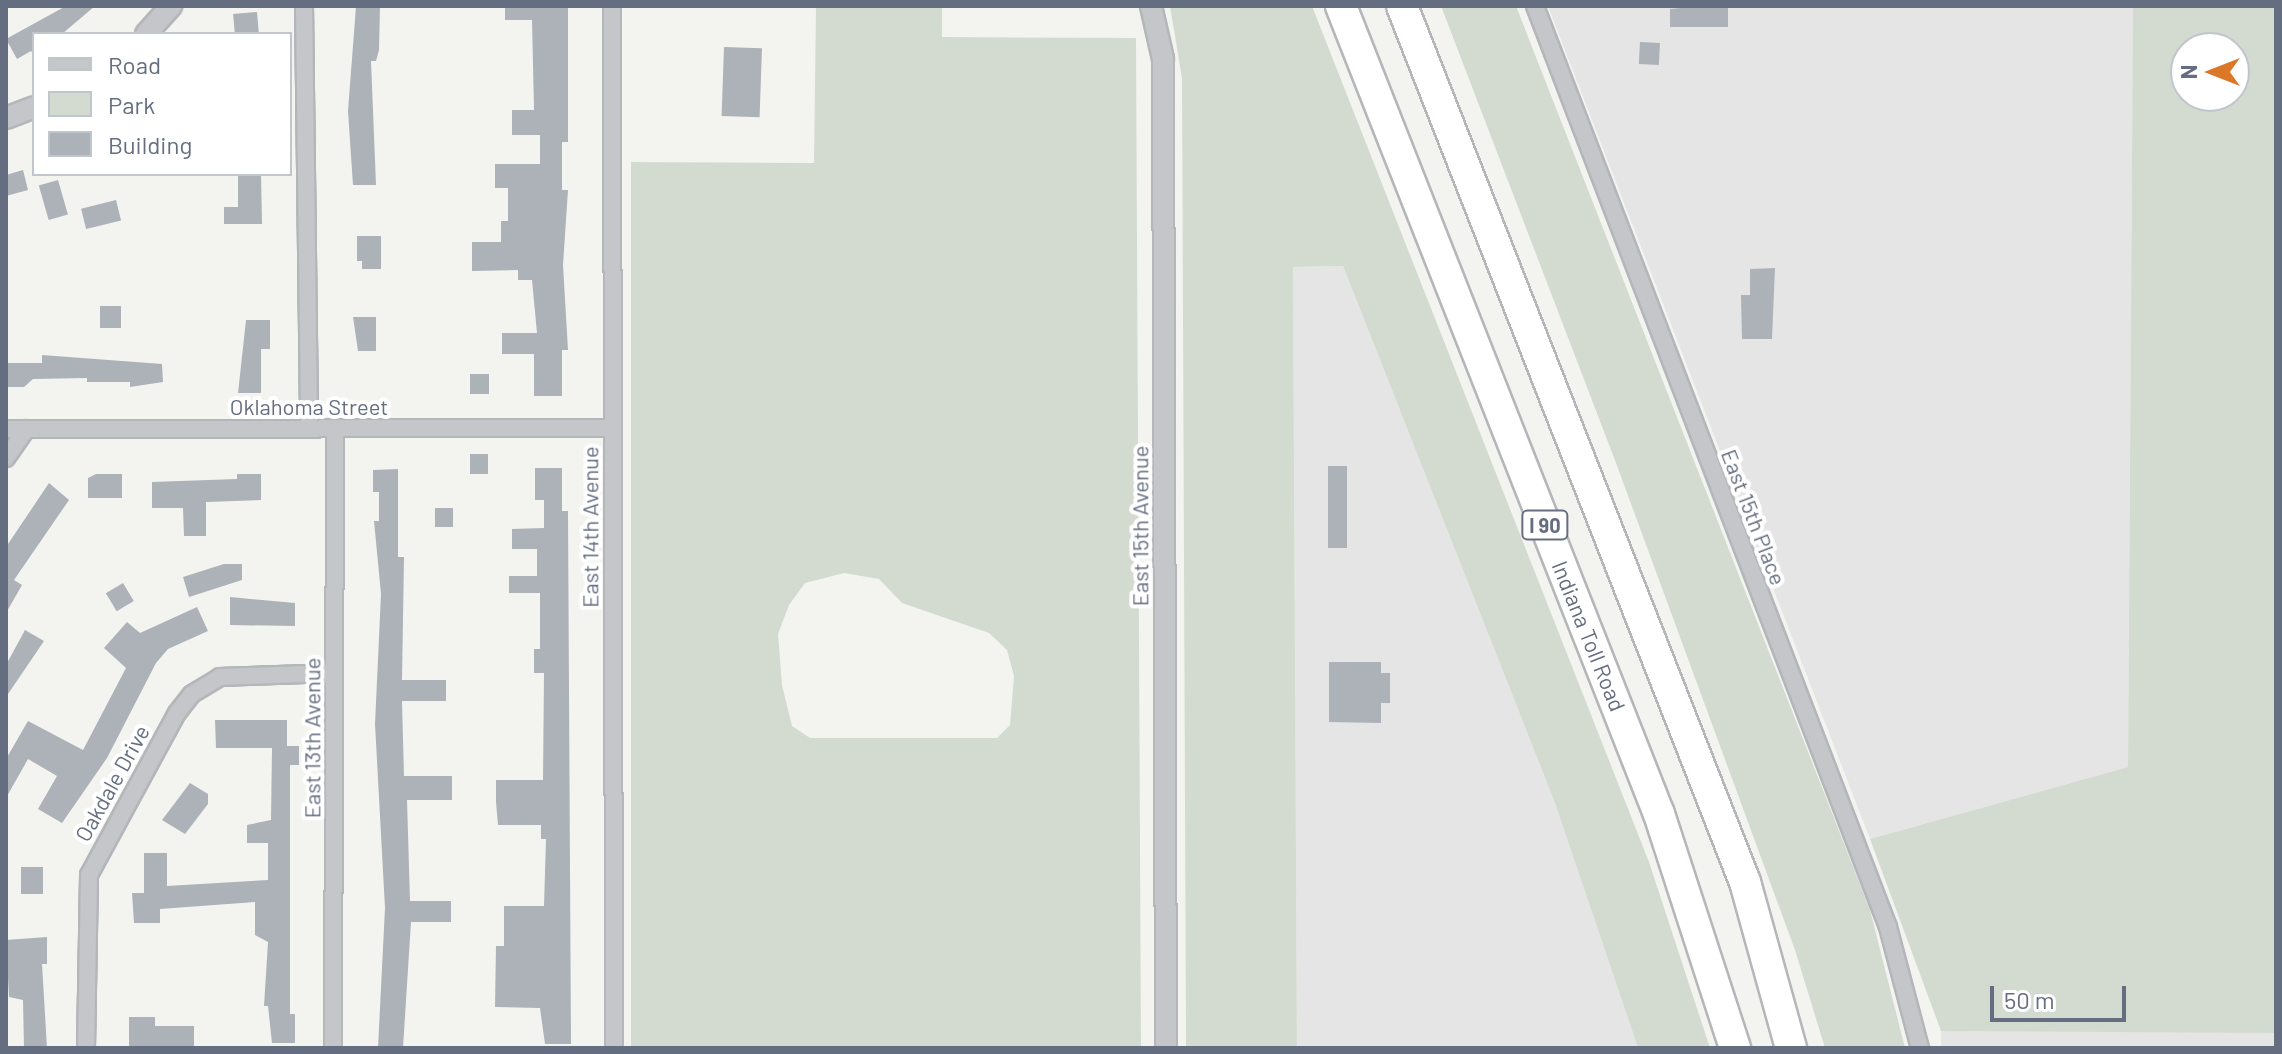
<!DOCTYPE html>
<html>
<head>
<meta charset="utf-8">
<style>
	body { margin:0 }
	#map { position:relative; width:2282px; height:1054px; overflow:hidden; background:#f3f4f0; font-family:Barlow,sans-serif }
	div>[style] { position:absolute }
	.built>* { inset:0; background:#e4e5e4; transform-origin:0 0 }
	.green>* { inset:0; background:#d3dbd1 }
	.building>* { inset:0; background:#adb1b8; transform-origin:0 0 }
	.roads { filter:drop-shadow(2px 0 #b4b6ba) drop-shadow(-2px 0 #b4b6ba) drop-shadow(0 2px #b4b6ba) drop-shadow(0 -2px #b4b6ba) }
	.minor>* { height:16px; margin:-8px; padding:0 8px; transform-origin:8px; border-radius:8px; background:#c4c6ca }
	.tertiary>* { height:20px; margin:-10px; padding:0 10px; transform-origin:10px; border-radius:10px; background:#c4c6ca }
	.motorway>* { height:30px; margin:-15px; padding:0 15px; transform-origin:15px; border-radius:15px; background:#fff }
	span { translate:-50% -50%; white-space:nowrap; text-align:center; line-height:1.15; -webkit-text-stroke:8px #fff; paint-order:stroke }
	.shield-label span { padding:2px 6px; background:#fff; border:2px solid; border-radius:6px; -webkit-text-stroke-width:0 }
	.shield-label { font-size:20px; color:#646e80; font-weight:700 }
	.street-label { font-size:22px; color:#646e80 }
	.frame { position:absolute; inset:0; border:8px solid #646e80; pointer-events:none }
	.legend { position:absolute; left:32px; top:32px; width:260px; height:144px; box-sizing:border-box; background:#fff; border:2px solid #c1c5cc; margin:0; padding:10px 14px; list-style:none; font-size:24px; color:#646e80 }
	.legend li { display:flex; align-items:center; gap:16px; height:40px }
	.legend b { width:40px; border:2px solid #c1c5cc }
	.north { position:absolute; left:2170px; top:32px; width:80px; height:80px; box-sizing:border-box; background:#fff; border:2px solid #c1c5cc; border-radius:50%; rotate:270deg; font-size:22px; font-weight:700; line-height:32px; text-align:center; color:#646e80 }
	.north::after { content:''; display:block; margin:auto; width:28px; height:36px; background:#dc7728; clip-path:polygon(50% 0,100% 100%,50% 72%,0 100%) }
	.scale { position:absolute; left:1990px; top:986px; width:136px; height:36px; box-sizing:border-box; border:4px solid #646e80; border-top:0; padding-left:10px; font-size:24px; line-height:28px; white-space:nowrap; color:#646e80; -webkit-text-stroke:6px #fff; paint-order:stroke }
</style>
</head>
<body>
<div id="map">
	<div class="built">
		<div style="clip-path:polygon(1548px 6px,2133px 6px,2128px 767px,1870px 839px)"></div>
		<div style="clip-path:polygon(1343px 266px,1555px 803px,1638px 1048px,1297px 1048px,1293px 267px)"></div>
		<div style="left:1941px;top:1031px;width:335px;height:17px"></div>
	</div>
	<div class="green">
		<div style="clip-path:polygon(evenodd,816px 6px,942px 6px,942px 37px,1136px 38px,1141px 1048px,631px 1048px,631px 162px,814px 163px,816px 6px,844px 573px,879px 579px,902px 603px,989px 633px,1007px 650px,1014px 676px,1010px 725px,997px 738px,810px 738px,792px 726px,782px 685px,778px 634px,789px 605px,805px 583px,844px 573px)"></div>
		<div style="clip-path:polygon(1170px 6px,1312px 6px,1649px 862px,1710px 1048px,1638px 1048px,1555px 803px,1343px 266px,1293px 267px,1297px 1048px,1186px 1048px,1182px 78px)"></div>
		<div style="clip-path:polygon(1441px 6px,1516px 6px,1870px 910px,1905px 1048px,1825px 1048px,1795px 950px,1616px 463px)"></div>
		<div style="clip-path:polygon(evenodd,2133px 6px,2276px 6px,2276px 1033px,1941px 1031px,1870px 839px,2128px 767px,2133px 6px,2234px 48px,2234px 96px,2186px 96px,2186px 48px,2234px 48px)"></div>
	</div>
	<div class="building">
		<div style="clip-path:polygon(66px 6px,95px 6px,62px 34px,34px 34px,34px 55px,31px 51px,17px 59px,6px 39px)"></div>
		<div style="clip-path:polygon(356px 6px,380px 6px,379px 50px,376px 61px,371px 61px,376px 185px,353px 185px,348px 111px)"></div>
		<div style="clip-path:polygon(505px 6px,568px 6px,568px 142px,562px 142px,562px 190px,568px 190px,563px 265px,568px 350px,562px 350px,562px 396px,534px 396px,534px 354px,502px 354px,502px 333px,537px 333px,532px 280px,518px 280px,518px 270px,472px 271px,472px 242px,501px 242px,501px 221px,508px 221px,508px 188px,495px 188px,495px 164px,540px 164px,540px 135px,512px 135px,512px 110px,534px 110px,532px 20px,505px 20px)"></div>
		<div style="clip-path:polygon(1704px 6px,1728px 6px,1728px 27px,1670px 27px,1670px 9px)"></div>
		<div style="left:257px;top:12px;width:22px;height:24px;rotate:85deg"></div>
		<div style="left:1640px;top:42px;width:20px;height:22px;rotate:3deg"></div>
		<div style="left:724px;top:47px;width:38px;height:69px;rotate:2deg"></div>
		<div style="clip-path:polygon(23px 170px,28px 190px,6px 196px,6px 175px)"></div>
		<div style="clip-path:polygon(238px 174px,261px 174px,262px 224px,224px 224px,224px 207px,238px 207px)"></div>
		<div style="left:58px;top:180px;width:36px;height:20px;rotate:74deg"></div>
		<div style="left:116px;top:200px;width:21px;height:36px;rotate:76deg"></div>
		<div style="clip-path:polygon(357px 236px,381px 236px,381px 269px,362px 269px,362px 261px,357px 261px)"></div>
		<div style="clip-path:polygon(1775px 268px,1772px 339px,1742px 339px,1741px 295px,1750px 295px,1750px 269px)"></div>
		<div style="left:100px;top:306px;width:21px;height:22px"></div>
		<div style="clip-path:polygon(353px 317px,376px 317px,376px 351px,358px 351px)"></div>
		<div style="clip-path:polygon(246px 320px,270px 320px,270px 349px,261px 349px,261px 393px,238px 393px)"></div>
		<div style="clip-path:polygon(42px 355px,162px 364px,163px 382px,130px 387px,130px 382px,87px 382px,87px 378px,33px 379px,24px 387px,6px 387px,6px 363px,42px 363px)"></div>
		<div style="left:470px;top:374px;width:19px;height:20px"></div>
		<div style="left:470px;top:454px;width:18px;height:20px"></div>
		<div style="left:1328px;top:466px;width:19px;height:82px"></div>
		<div style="clip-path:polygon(535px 468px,562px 468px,562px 511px,568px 511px,571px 1044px,545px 1044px,540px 1008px,495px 1007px,496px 946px,504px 946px,504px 906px,544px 906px,546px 839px,541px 839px,541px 825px,498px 825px,496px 802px,496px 780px,543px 780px,544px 673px,534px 673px,534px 649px,540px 649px,540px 593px,509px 593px,509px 576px,537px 576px,537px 549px,512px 549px,512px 529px,544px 528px,544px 500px,535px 500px)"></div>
		<div style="clip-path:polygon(398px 469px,398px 557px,404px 557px,402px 680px,446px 680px,446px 701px,402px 701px,404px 776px,452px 776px,452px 800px,407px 800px,410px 901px,451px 901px,451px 922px,411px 922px,403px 1048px,378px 1048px,385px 908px,375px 724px,381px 594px,374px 521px,379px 521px,379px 492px,373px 492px,373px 470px)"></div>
		<div style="clip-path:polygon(96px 474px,122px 474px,122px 498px,88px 498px,88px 478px)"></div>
		<div style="clip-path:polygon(237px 474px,261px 474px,261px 500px,206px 502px,206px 536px,184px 536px,183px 508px,152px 508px,152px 482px,237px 479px)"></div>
		<div style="clip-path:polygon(49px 483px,69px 500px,14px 580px,22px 585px,6px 613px,6px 547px)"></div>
		<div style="left:435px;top:508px;width:18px;height:19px"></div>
		<div style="clip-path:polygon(224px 564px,242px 564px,242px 580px,189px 597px,183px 577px)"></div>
		<div style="left:123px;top:583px;width:21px;height:20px;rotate:59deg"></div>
		<div style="clip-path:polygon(230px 597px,295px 603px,295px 626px,230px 625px)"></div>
		<div style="clip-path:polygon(197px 607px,208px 631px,168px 649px,156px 663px,107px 758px,62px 823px,38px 809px,57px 776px,28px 759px,6px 798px,6px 759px,28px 721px,83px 750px,126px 668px,104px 648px,127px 622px,140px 633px)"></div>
		<div style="clip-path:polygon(25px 630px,44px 641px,6px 697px,6px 665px)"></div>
		<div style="clip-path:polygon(1329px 662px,1381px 662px,1381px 673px,1390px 673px,1390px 703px,1381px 703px,1381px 723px,1329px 722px)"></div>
		<div style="clip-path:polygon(215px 720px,287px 720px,287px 746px,299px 746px,299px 765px,290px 765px,290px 1014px,295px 1014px,295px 1043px,272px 1043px,268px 1006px,264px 1006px,268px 942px,255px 935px,255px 902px,160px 909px,160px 923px,134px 923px,132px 893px,144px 893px,144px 853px,167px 853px,167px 886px,268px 880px,268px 843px,247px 843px,247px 825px,271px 820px,272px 748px,216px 748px)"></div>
		<div style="clip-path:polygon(190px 783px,208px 794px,208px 804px,185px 834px,162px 820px)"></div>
		<div style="left:21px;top:867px;width:22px;height:27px"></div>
		<div style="clip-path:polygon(47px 937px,47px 964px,42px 964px,47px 1048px,24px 1048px,23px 1000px,9px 997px,6px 940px)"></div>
		<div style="clip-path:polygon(129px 1017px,155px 1017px,155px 1026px,194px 1026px,194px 1047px,129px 1047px)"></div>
	</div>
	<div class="roads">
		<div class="minor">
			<div style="left:304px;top:6px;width:423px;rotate:89.3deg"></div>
			<div style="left:612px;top:6px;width:1042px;rotate:89.89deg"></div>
			<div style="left:1535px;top:6px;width:986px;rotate:69.03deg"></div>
			<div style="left:1888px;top:927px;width:125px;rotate:75.2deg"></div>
			<div style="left:6px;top:429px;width:606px;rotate:-0.09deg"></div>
			<div style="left:6px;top:458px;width:35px;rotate:-55deg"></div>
			<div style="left:86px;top:1048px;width:173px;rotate:-89deg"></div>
			<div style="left:89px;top:875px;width:184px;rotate:-61.5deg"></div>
			<div style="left:177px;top:713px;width:24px;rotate:-52deg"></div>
			<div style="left:192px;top:694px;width:33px;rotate:-31deg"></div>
			<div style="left:220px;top:677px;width:114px;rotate:-2deg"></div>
			<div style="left:333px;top:1048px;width:619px;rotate:-89.81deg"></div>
		</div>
		<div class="tertiary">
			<div style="left:1151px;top:6px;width:54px;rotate:77.2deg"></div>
			<div style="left:1163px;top:59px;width:989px;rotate:89.83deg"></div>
			<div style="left:146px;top:34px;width:38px;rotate:-48deg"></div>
			<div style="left:6px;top:118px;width:30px;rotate:-21deg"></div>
		</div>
		<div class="motorway">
			<div style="left:1341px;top:6px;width:868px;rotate:68.52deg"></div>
			<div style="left:1659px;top:814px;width:246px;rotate:72deg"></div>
			<div style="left:1402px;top:6px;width:941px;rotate:68.62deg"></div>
			<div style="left:1745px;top:882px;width:172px;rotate:74.5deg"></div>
		</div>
	</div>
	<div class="shield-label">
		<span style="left:1545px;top:525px">I 90</span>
	</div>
	<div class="street-label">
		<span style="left:309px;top:407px">Oklahoma Street</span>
		<span style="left:1754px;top:517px;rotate:69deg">East 15th Place</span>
		<span style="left:1140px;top:526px;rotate:-90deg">East 15th Avenue</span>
		<span style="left:590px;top:527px;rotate:-90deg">East 14th Avenue</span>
		<span style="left:1589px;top:636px;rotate:68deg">Indiana Toll Road</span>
		<span style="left:312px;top:738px;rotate:-90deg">East 13th Avenue</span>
		<span style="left:112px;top:783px;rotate:-61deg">Oakdale Drive</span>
	</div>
	<div class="frame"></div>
	<ul class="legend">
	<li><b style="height:10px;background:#c4c6ca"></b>Road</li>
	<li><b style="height:22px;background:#d3dbd1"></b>Park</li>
	<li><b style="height:22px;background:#adb1b8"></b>Building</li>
	</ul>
	<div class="north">N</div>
	<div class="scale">50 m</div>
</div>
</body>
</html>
